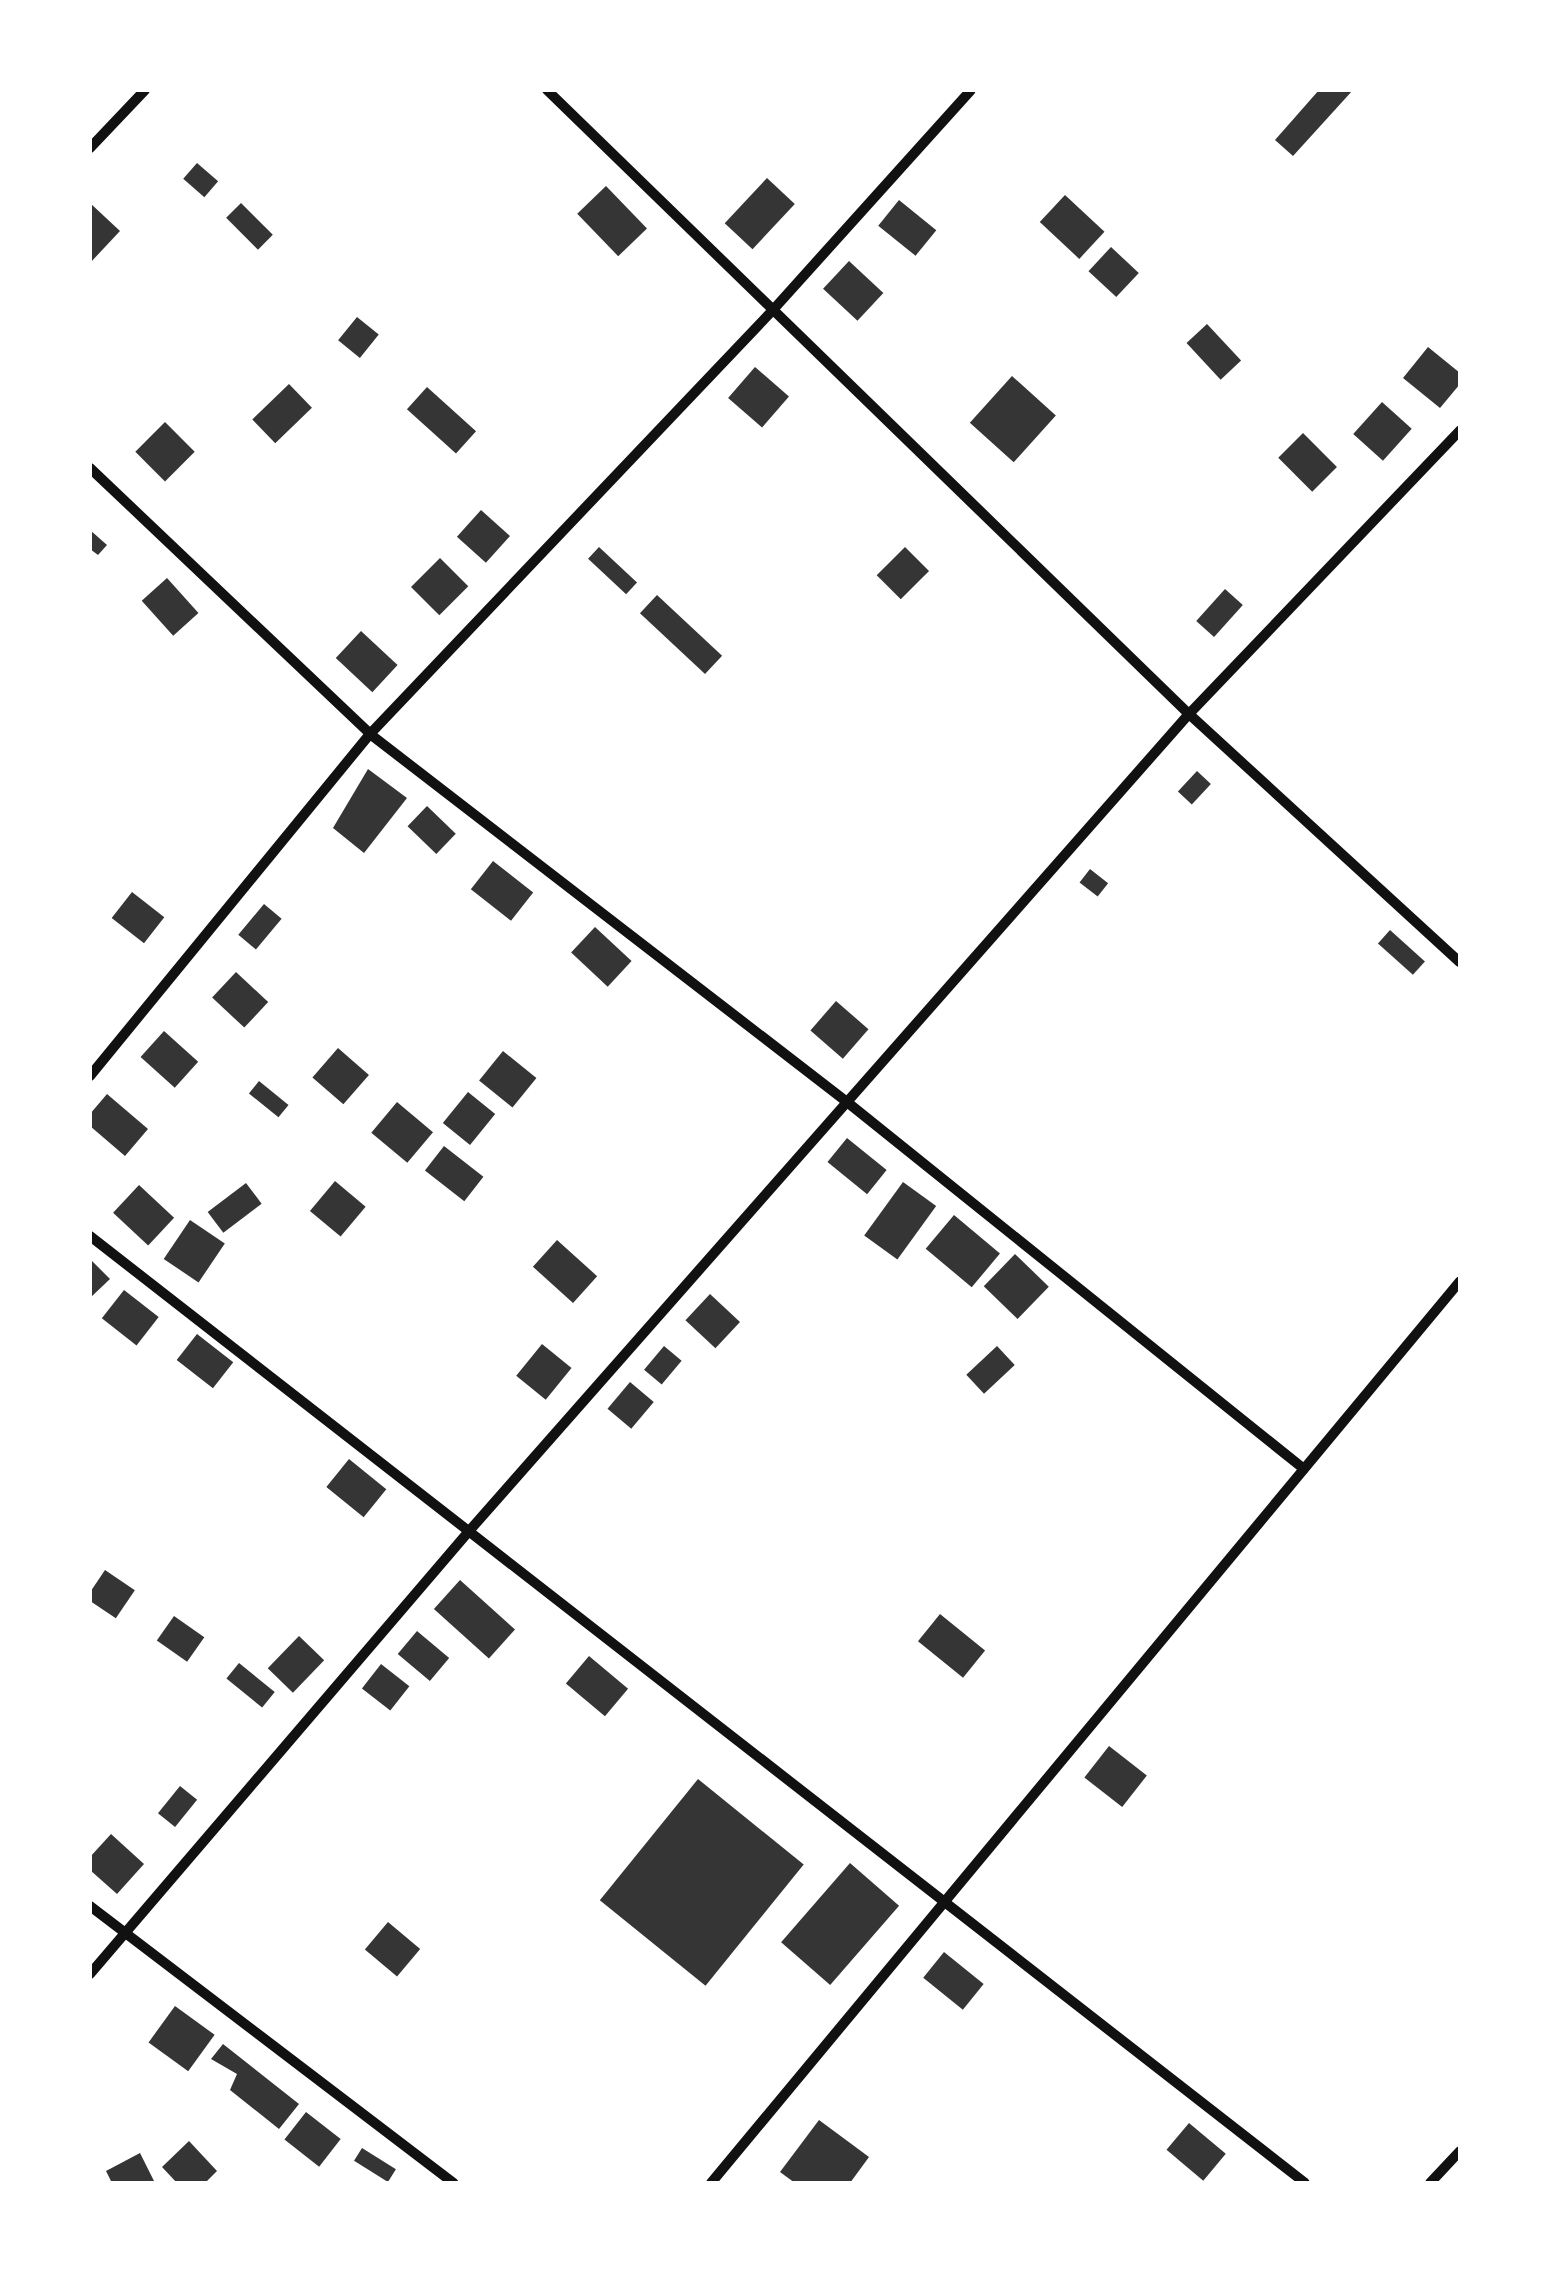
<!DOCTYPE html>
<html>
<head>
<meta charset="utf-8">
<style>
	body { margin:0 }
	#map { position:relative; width:1550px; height:2273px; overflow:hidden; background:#fff; font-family:"Fira Sans",sans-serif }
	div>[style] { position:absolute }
	.building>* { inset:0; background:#353535; transform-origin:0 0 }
	.minor>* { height:10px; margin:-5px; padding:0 5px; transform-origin:5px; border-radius:5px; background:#111 }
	span { translate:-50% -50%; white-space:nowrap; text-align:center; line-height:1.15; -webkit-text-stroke:8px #fff; paint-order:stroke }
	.frame { position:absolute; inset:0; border:92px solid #fff; pointer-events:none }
</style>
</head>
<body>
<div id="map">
	<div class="building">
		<div style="clip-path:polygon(1319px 90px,1353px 90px,1293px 156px,1275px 140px)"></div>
		<div style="left:197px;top:163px;width:28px;height:21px;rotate:41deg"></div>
		<div style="left:767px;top:178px;width:38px;height:62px;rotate:43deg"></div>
		<div style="left:606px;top:186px;width:59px;height:40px;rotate:46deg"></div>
		<div style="left:1065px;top:195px;width:54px;height:37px;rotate:43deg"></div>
		<div style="left:899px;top:200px;width:48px;height:33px;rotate:39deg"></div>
		<div style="clip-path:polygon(90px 203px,120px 231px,90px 263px)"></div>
		<div style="left:241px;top:203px;width:45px;height:21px;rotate:45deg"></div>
		<div style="left:1111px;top:247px;width:38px;height:33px;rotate:43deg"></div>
		<div style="left:849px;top:261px;width:47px;height:38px;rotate:43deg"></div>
		<div style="left:357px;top:317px;width:28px;height:30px;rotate:39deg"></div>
		<div style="left:1207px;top:324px;width:50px;height:28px;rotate:47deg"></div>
		<div style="clip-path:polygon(1428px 347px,1460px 373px,1460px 384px,1440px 408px,1403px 378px)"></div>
		<div style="left:755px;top:367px;width:45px;height:41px;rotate:41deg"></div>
		<div style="left:1012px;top:376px;width:59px;height:63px;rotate:42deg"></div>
		<div style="left:289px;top:384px;width:33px;height:51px;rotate:46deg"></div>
		<div style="left:427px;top:387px;width:66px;height:30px;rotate:42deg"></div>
		<div style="left:1382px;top:402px;width:40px;height:43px;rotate:42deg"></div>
		<div style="left:165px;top:422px;width:42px;height:42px;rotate:45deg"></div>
		<div style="left:1303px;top:433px;width:48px;height:35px;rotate:45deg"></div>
		<div style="left:481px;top:510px;width:39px;height:36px;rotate:42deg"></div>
		<div style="clip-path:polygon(90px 530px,107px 545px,98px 555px,90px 549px)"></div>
		<div style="left:599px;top:547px;width:52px;height:16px;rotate:43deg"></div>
		<div style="left:905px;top:547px;width:34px;height:40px;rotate:45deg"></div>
		<div style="left:440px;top:558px;width:40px;height:41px;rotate:45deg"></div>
		<div style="left:167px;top:578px;width:47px;height:34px;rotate:48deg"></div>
		<div style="left:1225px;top:589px;width:24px;height:43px;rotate:42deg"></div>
		<div style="left:657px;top:595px;width:89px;height:25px;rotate:43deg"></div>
		<div style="left:361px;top:631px;width:50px;height:37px;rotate:43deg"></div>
		<div style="clip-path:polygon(368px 769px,407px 798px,364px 853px,333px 828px)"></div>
		<div style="left:1197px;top:771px;width:19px;height:28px;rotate:43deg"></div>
		<div style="left:427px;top:806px;width:40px;height:28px;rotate:44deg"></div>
		<div style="left:493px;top:861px;width:51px;height:36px;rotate:38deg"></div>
		<div style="left:1090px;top:869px;width:23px;height:17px;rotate:38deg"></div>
		<div style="left:132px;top:892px;width:41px;height:33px;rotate:38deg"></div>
		<div style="left:264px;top:904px;width:23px;height:40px;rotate:40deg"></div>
		<div style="left:595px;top:927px;width:50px;height:35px;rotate:43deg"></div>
		<div style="left:1390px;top:930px;width:47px;height:18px;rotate:42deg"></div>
		<div style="left:236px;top:972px;width:44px;height:35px;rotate:43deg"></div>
		<div style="left:836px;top:1001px;width:43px;height:39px;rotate:41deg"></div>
		<div style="left:164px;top:1031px;width:46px;height:35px;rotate:42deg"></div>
		<div style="left:338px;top:1048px;width:41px;height:39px;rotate:41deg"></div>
		<div style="left:503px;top:1051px;width:43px;height:38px;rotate:39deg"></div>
		<div style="left:259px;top:1081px;width:38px;height:16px;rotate:39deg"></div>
		<div style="left:468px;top:1092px;width:35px;height:40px;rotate:39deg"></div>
		<div style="clip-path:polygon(107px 1094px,148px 1129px,125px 1156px,90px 1126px,90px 1114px)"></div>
		<div style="left:397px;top:1102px;width:47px;height:40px;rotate:40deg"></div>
		<div style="left:847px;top:1138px;width:51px;height:31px;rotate:39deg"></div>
		<div style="left:444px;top:1146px;width:50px;height:31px;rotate:38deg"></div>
		<div style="left:335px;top:1181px;width:40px;height:39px;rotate:40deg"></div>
		<div style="left:903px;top:1182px;width:41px;height:66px;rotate:36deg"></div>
		<div style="left:246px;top:1183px;width:26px;height:48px;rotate:53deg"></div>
		<div style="left:139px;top:1185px;width:48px;height:38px;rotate:43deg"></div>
		<div style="left:954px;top:1215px;width:60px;height:44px;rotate:40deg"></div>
		<div style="left:190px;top:1220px;width:42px;height:47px;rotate:34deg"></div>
		<div style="left:557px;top:1240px;width:54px;height:36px;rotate:42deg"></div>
		<div style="left:1015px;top:1254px;width:47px;height:45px;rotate:44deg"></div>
		<div style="clip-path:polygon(90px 1259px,110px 1279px,90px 1298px)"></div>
		<div style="left:124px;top:1290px;width:44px;height:36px;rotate:38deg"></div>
		<div style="left:710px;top:1294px;width:41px;height:36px;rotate:43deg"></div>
		<div style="left:197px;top:1334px;width:46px;height:33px;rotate:38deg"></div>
		<div style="left:542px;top:1344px;width:38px;height:41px;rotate:39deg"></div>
		<div style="left:664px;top:1346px;width:23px;height:31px;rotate:40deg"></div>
		<div style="left:997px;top:1346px;width:26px;height:42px;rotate:47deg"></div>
		<div style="left:630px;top:1382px;width:31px;height:35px;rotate:40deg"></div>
		<div style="left:349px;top:1459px;width:48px;height:36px;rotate:39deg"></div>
		<div style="left:105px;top:1570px;width:36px;height:34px;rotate:34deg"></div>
		<div style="left:460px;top:1580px;width:74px;height:39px;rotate:42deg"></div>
		<div style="left:940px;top:1614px;width:58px;height:35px;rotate:39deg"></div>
		<div style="left:174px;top:1616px;width:37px;height:30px;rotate:35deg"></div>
		<div style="left:417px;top:1631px;width:42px;height:30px;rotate:40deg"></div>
		<div style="left:299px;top:1636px;width:35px;height:45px;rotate:44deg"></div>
		<div style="left:589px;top:1656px;width:51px;height:36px;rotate:40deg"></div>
		<div style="left:239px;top:1663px;width:46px;height:20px;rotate:39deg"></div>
		<div style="left:381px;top:1664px;width:36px;height:31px;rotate:38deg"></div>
		<div style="left:1109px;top:1746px;width:48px;height:40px;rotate:38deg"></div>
		<div style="left:698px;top:1779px;width:136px;height:156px;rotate:39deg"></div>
		<div style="left:180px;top:1786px;width:22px;height:35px;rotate:39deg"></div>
		<div style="clip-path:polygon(111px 1834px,144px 1864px,117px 1894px,90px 1870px,90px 1857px)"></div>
		<div style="left:850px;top:1863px;width:65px;height:105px;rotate:41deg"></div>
		<div style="left:388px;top:1922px;width:42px;height:36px;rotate:40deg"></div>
		<div style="left:944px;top:1952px;width:51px;height:33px;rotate:39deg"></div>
		<div style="left:175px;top:2006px;width:49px;height:45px;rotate:36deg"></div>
		<div style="clip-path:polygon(223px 2044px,299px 2104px,279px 2129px,230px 2090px,237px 2074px,211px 2059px)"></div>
		<div style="left:306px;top:2112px;width:44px;height:35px;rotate:38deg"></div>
		<div style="clip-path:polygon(819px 2120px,869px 2157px,850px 2183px,795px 2183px,780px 2172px)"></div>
		<div style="left:1189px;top:2123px;width:48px;height:35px;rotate:40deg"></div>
		<div style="clip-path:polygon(189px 2141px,217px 2171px,205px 2183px,177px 2183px,162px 2167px)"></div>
		<div style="left:362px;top:2148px;width:40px;height:15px;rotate:32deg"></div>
		<div style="clip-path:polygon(140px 2153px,155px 2183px,112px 2183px,106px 2171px)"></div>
	</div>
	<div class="minor">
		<div style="left:547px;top:90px;width:895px;rotate:44.19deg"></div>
		<div style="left:1189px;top:714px;width:367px;rotate:42.5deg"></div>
		<div style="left:90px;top:148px;width:80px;rotate:-46.5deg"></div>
		<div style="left:90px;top:468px;width:386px;rotate:43.5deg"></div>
		<div style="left:370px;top:734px;width:602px;rotate:37.65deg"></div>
		<div style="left:847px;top:1102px;width:586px;rotate:38.77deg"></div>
		<div style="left:90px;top:1076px;width:442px;rotate:-50.7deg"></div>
		<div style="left:370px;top:734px;width:584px;rotate:-46.46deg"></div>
		<div style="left:772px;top:311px;width:297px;rotate:-48deg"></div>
		<div style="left:90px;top:1236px;width:1540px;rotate:37.93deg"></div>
		<div style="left:90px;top:1906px;width:457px;rotate:37.3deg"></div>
		<div style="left:90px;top:1974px;width:584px;rotate:-49.44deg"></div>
		<div style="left:470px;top:1530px;width:1088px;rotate:-48.62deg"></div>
		<div style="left:1189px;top:714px;width:393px;rotate:-46.3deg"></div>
		<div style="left:711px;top:2183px;width:1172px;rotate:-50.29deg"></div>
		<div style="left:1430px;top:2183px;width:44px;rotate:-46.8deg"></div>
	</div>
	<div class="frame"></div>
</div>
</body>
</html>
